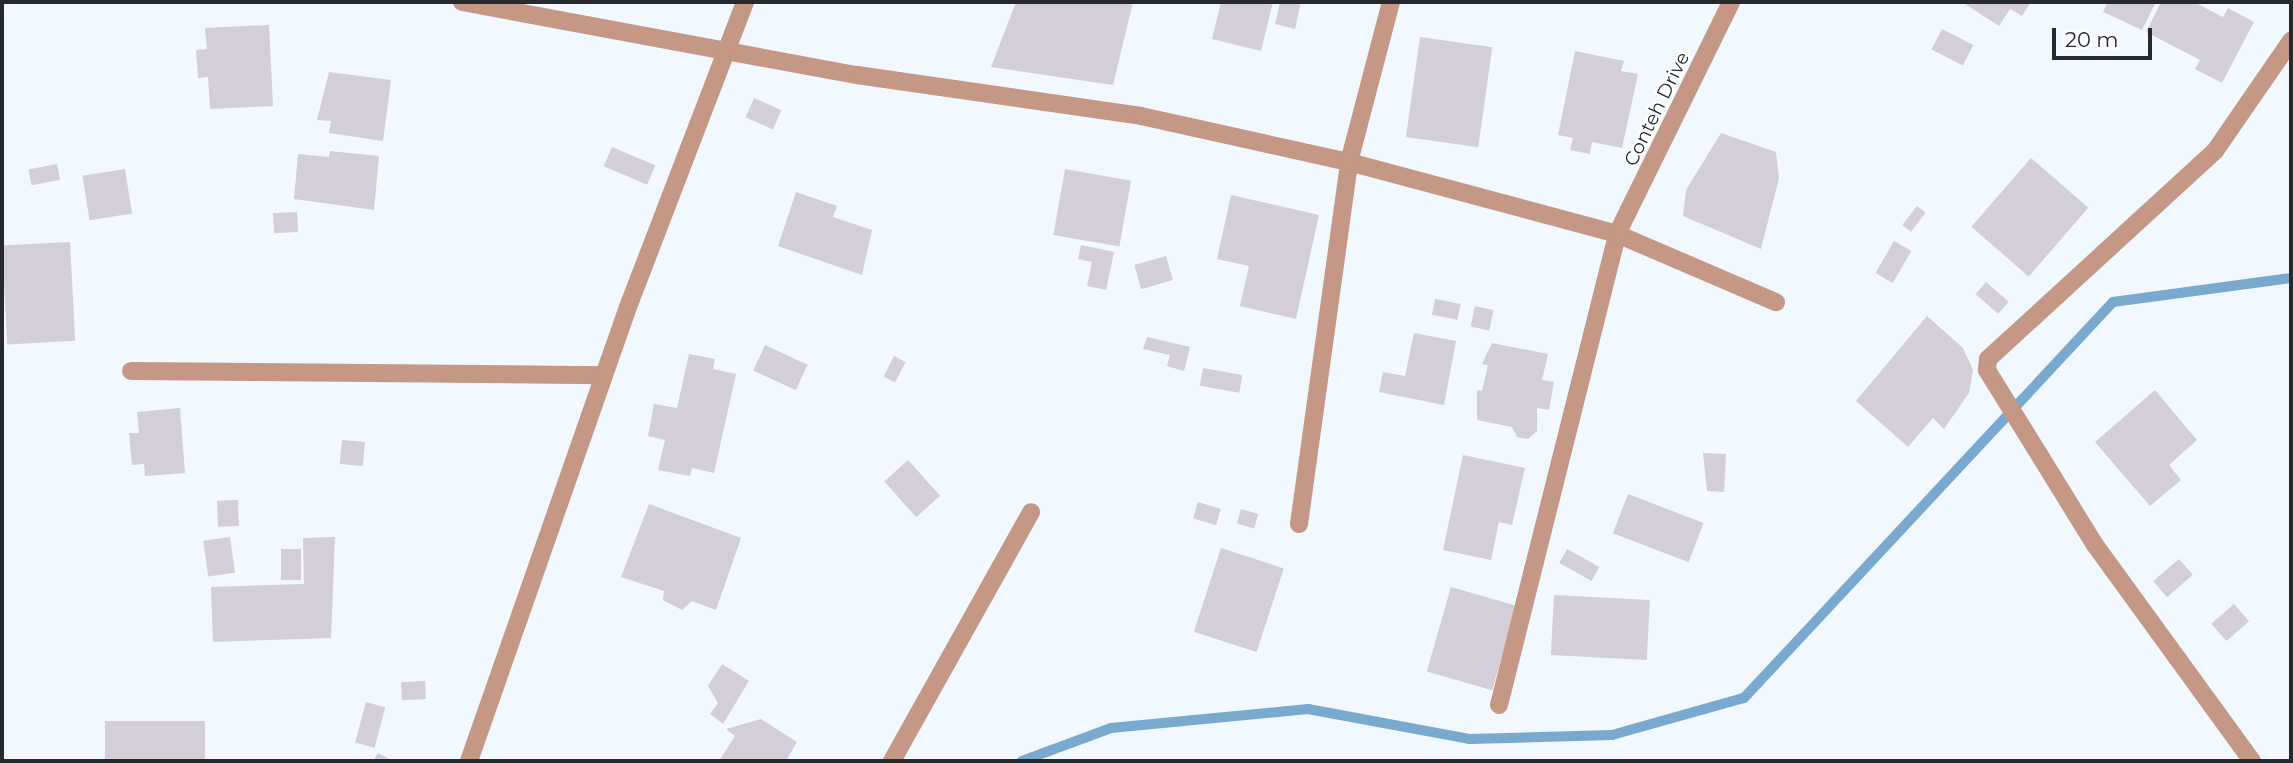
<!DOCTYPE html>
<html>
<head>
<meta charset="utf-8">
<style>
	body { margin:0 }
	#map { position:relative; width:2293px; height:763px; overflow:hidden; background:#f2f8ff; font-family:Montserrat,sans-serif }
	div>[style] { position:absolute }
	.stream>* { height:10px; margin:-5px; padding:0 5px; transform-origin:5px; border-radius:5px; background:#79a9cf }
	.building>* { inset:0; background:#d3ced7; transform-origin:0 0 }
	.minor>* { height:18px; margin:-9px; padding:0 9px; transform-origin:9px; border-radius:9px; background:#c59785 }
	span { translate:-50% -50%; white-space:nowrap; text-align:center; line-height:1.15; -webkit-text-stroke:5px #fff; paint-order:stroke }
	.street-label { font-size:19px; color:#272a2d }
	.frame { position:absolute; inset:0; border:4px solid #272a2d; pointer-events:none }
	.scale { position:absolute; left:2052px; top:28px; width:100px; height:32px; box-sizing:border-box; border:4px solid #272a2d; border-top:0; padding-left:9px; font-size:21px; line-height:24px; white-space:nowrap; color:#272a2d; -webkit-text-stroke:5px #fff; paint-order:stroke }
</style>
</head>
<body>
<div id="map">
	<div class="stream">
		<div style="left:1022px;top:761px;width:95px;rotate:-20.3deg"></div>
		<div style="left:1111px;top:728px;width:198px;rotate:-5.5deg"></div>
		<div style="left:1308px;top:709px;width:165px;rotate:10.5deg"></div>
		<div style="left:1470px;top:739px;width:142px;rotate:-1.6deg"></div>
		<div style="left:1612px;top:735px;width:137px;rotate:-15.7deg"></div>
		<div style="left:1744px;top:698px;width:541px;rotate:-47.02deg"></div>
		<div style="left:2113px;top:302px;width:180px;rotate:-7.7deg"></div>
	</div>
	<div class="building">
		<div style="clip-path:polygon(1016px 2px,1133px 2px,1113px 85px,991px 67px)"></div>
		<div style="clip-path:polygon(1221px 2px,1273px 2px,1261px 51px,1212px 39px)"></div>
		<div style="clip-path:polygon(1280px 2px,1301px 2px,1295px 29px,1275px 24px)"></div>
		<div style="clip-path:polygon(1962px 2px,2031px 2px,2022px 16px,2010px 9px,1999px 26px)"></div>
		<div style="clip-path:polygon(2108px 2px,2156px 2px,2142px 30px,2103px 12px)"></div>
		<div style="clip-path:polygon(2161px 2px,2194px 2px,2223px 17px,2228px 8px,2254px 22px,2222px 83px,2195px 69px,2200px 60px,2146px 32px)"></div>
		<div style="clip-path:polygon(269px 25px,273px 106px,210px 109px,208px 77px,198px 78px,196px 50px,207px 49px,205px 28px)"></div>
		<div style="left:1942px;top:29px;width:35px;height:23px;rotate:27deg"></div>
		<div style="left:1420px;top:37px;width:73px;height:101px;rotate:8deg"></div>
		<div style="clip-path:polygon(1575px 51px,1624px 61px,1621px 71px,1638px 74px,1622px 148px,1592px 142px,1590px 154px,1570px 150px,1573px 138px,1558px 135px)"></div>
		<div style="clip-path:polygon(329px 72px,391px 80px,383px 141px,329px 133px,331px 121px,317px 120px)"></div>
		<div style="left:754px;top:98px;width:30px;height:21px;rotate:24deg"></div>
		<div style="clip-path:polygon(1721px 133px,1776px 152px,1779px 178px,1761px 249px,1683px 216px,1686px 190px)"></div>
		<div style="left:612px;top:147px;width:47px;height:21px;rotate:23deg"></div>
		<div style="clip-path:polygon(330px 151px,379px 156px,374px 210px,294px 199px,298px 154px,329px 157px)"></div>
		<div style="left:2031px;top:158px;width:76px;height:91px;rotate:41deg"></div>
		<div style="left:57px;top:164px;width:16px;height:29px;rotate:79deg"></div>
		<div style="left:125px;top:169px;width:45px;height:43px;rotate:81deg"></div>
		<div style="left:1065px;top:169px;width:67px;height:67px;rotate:10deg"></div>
		<div style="clip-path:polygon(796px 192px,837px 206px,833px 217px,872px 230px,862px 275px,778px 246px)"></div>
		<div style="clip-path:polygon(1231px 195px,1319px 215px,1296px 319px,1240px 306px,1249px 266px,1217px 259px)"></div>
		<div style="left:1917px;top:206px;width:11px;height:24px;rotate:38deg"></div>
		<div style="left:297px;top:212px;width:20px;height:24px;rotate:87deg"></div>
		<div style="left:1894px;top:241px;width:20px;height:37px;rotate:30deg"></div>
		<div style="left:70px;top:242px;width:99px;height:68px;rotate:87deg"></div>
		<div style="clip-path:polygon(1081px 245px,1114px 252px,1106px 290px,1087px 286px,1092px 262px,1078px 259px)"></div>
		<div style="left:1166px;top:256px;width:25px;height:33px;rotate:74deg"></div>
		<div style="left:1986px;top:282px;width:30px;height:16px;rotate:41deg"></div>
		<div style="left:1435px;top:299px;width:26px;height:16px;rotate:11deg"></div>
		<div style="left:1475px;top:306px;width:19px;height:21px;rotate:12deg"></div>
		<div style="clip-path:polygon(1927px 316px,1963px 348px,1973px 370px,1969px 393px,1944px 429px,1933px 418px,1908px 447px,1856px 401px)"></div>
		<div style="clip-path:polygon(1414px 333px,1456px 341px,1444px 405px,1379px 392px,1383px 372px,1405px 376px)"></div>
		<div style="clip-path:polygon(1147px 337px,1190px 347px,1184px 371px,1167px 366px,1170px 355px,1143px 349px)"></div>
		<div style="clip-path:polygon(1492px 343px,1548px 354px,1542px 380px,1554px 382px,1549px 410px,1537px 408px,1537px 431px,1528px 439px,1517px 437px,1512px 427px,1477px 420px,1477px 390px,1482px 391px,1488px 365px,1482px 364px)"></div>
		<div style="left:765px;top:345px;width:47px;height:28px;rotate:25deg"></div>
		<div style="clip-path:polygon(689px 354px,715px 359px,713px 369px,736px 374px,714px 473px,692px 468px,690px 476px,658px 470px,665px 440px,648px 436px,654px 404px,677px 408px)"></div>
		<div style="left:894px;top:356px;width:13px;height:23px;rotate:27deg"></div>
		<div style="left:1203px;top:368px;width:40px;height:18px;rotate:10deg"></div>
		<div style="clip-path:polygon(2155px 390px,2197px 440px,2169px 465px,2181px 480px,2150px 506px,2095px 442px)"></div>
		<div style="clip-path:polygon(180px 408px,185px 473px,145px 476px,144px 464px,132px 465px,129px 433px,139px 433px,137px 412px)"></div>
		<div style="left:342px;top:440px;width:23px;height:24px;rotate:5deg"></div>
		<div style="clip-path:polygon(1703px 453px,1726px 454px,1724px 492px,1707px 491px)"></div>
		<div style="clip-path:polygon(1463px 455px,1525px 468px,1512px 525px,1499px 522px,1491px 560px,1443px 550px)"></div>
		<div style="left:908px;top:460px;width:48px;height:32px;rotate:48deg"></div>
		<div style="left:1628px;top:494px;width:81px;height:42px;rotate:21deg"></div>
		<div style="left:238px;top:500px;width:26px;height:21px;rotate:88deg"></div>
		<div style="left:1198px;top:502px;width:24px;height:17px;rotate:17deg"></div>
		<div style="clip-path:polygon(649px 504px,741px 538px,716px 610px,692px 601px,682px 610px,663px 600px,664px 591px,621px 577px)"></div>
		<div style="left:1241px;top:509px;width:18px;height:15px;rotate:16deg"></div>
		<div style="left:230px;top:537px;width:36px;height:27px;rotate:82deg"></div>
		<div style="clip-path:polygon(335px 537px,331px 638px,213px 642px,211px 587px,304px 584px,303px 538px)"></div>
		<div style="left:1221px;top:548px;width:66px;height:88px;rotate:18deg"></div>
		<div style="left:281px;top:549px;width:20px;height:31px"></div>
		<div style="left:1567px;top:549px;width:37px;height:16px;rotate:29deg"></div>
		<div style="left:2179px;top:559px;width:21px;height:34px;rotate:49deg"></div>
		<div style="left:1451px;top:587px;width:68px;height:88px;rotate:16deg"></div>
		<div style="left:1554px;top:595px;width:96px;height:60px;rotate:3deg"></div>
		<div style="left:2234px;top:604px;width:23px;height:30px;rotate:49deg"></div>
		<div style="clip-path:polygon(722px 664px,749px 681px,723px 724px,710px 714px,718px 703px,708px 686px)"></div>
		<div style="left:425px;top:681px;width:18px;height:24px;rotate:87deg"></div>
		<div style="left:366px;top:702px;width:20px;height:42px;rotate:15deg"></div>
		<div style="clip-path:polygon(761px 719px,797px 742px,786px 761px,719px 761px,735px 736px,726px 729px)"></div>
		<div style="left:105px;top:721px;width:100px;height:40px"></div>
		<div style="clip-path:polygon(378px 753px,393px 761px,373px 761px)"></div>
	</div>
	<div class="minor">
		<div style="left:462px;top:2px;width:402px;rotate:10.5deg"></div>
		<div style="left:857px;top:75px;width:287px;rotate:8.2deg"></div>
		<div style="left:1141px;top:116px;width:213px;rotate:12.5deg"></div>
		<div style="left:1349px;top:162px;width:278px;rotate:15deg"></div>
		<div style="left:1617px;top:234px;width:173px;rotate:23.2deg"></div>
		<div style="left:131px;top:371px;width:473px;rotate:0.5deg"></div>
		<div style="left:1299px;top:524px;width:365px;rotate:-82.1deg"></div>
		<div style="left:1349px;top:162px;width:165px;rotate:-75.3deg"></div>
		<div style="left:1499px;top:705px;width:486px;rotate:-75.9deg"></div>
		<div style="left:1617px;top:234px;width:258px;rotate:-63.8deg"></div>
		<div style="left:469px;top:761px;width:481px;rotate:-70.7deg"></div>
		<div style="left:628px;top:307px;width:327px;rotate:-69deg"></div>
		<div style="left:892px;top:761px;width:285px;rotate:-60.8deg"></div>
		<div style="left:2252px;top:761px;width:267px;rotate:-126deg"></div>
		<div style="left:2095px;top:545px;width:206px;rotate:-121.7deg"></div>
		<div style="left:1987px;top:370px;width:11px;rotate:-85deg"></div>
		<div style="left:1988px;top:359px;width:308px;rotate:-42.5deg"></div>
		<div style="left:2215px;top:151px;width:134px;rotate:-55.4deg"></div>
	</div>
	<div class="street-label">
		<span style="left:1657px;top:109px;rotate:-64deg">Conteh Drive</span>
	</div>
	<div class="frame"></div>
	<div class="scale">20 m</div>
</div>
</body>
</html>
